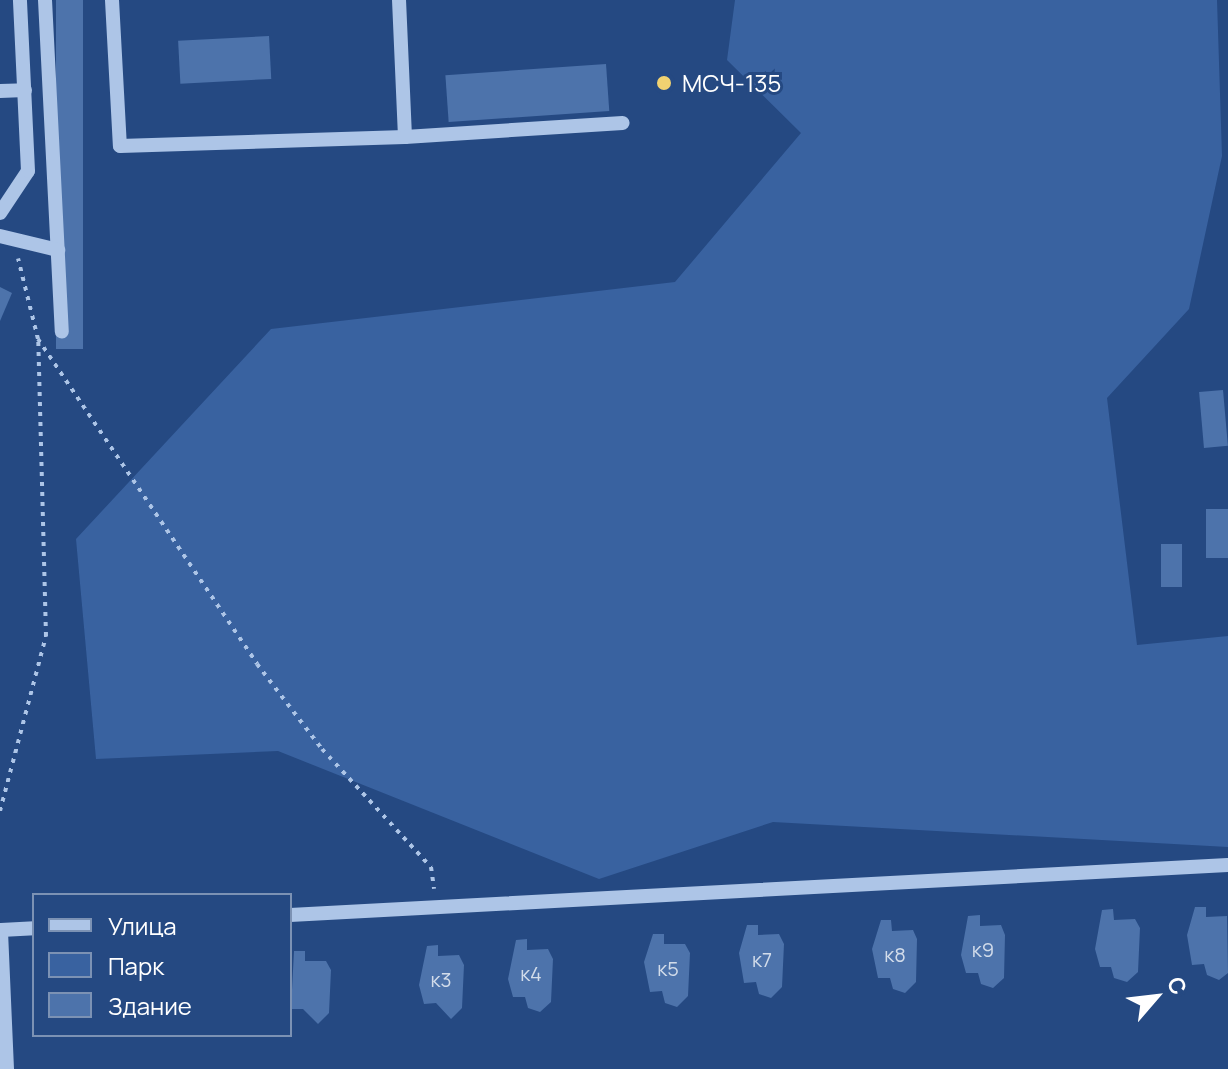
<!DOCTYPE html>
<html>
<head>
<meta charset="utf-8">
<style>
	body { margin:0 }
	#map { position:relative; width:1228px; height:1069px; overflow:hidden; background:#254982; font-family:Manrope,sans-serif }
	div>[style] { position:absolute }
	.green>* { inset:0; background:#3962a0 }
	.building>* { inset:0; background:#4d73ab; transform-origin:0 0 }
	.path>* { height:4px; margin-top:-2px; transform-origin:0; background:repeating-linear-gradient(90deg,#adc5e7 0 4px,transparent 0 10px) }
	.minor>* { height:14px; margin:-7px; padding:0 7px; transform-origin:7px; border-radius:7px; background:#adc5e7 }
	.dots>* { width:22px; height:22px; translate:-50% -50%; box-sizing:border-box; border:4px solid #254982; border-radius:50% }
	span { translate:-50% -50%; white-space:nowrap; text-align:center; line-height:1.15; -webkit-text-stroke:6px #254982; paint-order:stroke }
	.number-label { font-size:20px; color:#d2dcea }
	.number-label span { -webkit-text-stroke-width:0 }
	.poi-label { font-size:24px; color:#fff }
	.left { translate:0 -50%; text-align:left }
	.legend { position:absolute; left:32px; top:893px; width:260px; height:144px; box-sizing:border-box; background:#254982; border:2px solid #7c92b4; margin:0; padding:10px 14px; list-style:none; font-size:24px; color:#fff }
	.legend li { display:flex; align-items:center; gap:16px; height:40px }
	.legend b { width:40px; border:2px solid #7c92b4 }
	.north { position:absolute; left:1116px; top:957px; width:80px; height:80px; -webkit-text-stroke:6px #254982; paint-order:stroke; rotate:62deg; font-size:22px; font-weight:700; line-height:32px; text-align:center; color:#fff }
	.north::after { content:''; display:block; margin:auto; width:28px; height:36px; background:#fff; clip-path:polygon(50% 0,100% 100%,50% 72%,0 100%) }
</style>
</head>
<body>
<div id="map">
	<div class="green">
		<div style="clip-path:polygon(735px 0,1217px 0,1222px 156px,1189px 309px,1107px 398px,1137px 645px,1228px 636px,1228px 847px,773px 822px,599px 879px,278px 751px,96px 759px,76px 539px,271px 329px,675px 282px,801px 133px,727px 60px)"></div>
	</div>
	<div class="building">
		<div style="left:56px;top:0;width:27px;height:349px"></div>
		<div style="left:269px;top:36px;width:43px;height:91px;rotate:87deg"></div>
		<div style="left:606px;top:64px;width:47px;height:161px;rotate:86deg"></div>
		<div style="clip-path:polygon(0 287px,12px 293px,0 321px)"></div>
		<div style="left:1223px;top:390px;width:56px;height:24px;rotate:85deg"></div>
		<div style="left:1228px;top:509px;width:49px;height:22px;rotate:90deg"></div>
		<div style="left:1161px;top:544px;width:21px;height:43px"></div>
		<div style="clip-path:polygon(1195px 907px,1206px 907px,1206px 917px,1227px 916px,1228px 973px,1219px 980px,1207px 975px,1204px 964px,1192px 965px,1187px 935px)"></div>
		<div style="clip-path:polygon(1113px 909px,1114px 920px,1135px 919px,1140px 928px,1138px 972px,1127px 982px,1114px 978px,1111px 967px,1100px 967px,1095px 949px,1102px 910px)"></div>
		<div style="clip-path:polygon(980px 915px,980px 926px,1001px 925px,1005px 935px,1004px 978px,993px 988px,981px 984px,978px 973px,966px 973px,961px 955px,968px 916px)"></div>
		<div style="clip-path:polygon(881px 920px,891px 920px,892px 931px,913px 930px,917px 939px,916px 982px,905px 993px,893px 989px,890px 978px,878px 978px,872px 949px)"></div>
		<div style="clip-path:polygon(747px 925px,758px 925px,758px 935px,779px 934px,784px 944px,782px 987px,771px 998px,759px 994px,756px 982px,744px 983px,739px 953px)"></div>
		<div style="clip-path:polygon(653px 934px,664px 934px,664px 944px,685px 944px,690px 953px,688px 996px,677px 1007px,665px 1003px,662px 991px,650px 992px,644px 962px)"></div>
		<div style="clip-path:polygon(527px 939px,527px 950px,548px 949px,553px 959px,551px 1002px,540px 1012px,528px 1008px,525px 997px,513px 997px,508px 979px,516px 940px)"></div>
		<div style="clip-path:polygon(438px 945px,438px 956px,459px 955px,464px 965px,462px 1008px,451px 1019px,436px 1003px,424px 1004px,419px 985px,427px 946px)"></div>
		<div style="clip-path:polygon(294px 951px,305px 951px,305px 961px,326px 961px,331px 970px,329px 1013px,318px 1024px,303px 1009px,291px 1009px)"></div>
	</div>
	<div class="path">
		<div style="left:38px;top:339px;width:392px;rotate:56deg"></div>
		<div style="left:257px;top:664px;width:107px;rotate:52.6deg"></div>
		<div style="left:322px;top:749px;width:161px;rotate:47.3deg"></div>
		<div style="left:431px;top:867px;width:22px;rotate:82deg"></div>
		<div style="left:0;top:811px;width:181px;rotate:-75.3deg"></div>
		<div style="left:46px;top:636px;width:297px;rotate:-91.5deg"></div>
		<div style="left:38px;top:339px;width:83px;rotate:-103.9deg"></div>
	</div>
	<div class="minor">
		<div style="left:45px;top:0;width:332px;rotate:87.1deg"></div>
		<div style="left:112px;top:0;width:146px;rotate:86.9deg"></div>
		<div style="left:120px;top:146px;width:285px;rotate:-1.8deg"></div>
		<div style="left:405px;top:137px;width:137px;rotate:-92.5deg"></div>
		<div style="left:0;top:91px;width:25px;rotate:-2deg"></div>
		<div style="left:405px;top:137px;width:218px;rotate:-3.7deg"></div>
		<div style="left:0;top:213px;width:50px;rotate:-56.3deg"></div>
		<div style="left:28px;top:171px;width:171px;rotate:-92.7deg"></div>
		<div style="left:0;top:236px;width:60px;rotate:13.6deg"></div>
		<div style="left:290px;top:915px;width:939px;rotate:-3.05deg"></div>
		<div style="left:7px;top:1069px;width:139px;rotate:-92.5deg"></div>
		<div style="left:1px;top:930px;width:33px;rotate:-3deg"></div>
	</div>
	<div class="dots">
		<div style="left:664px;top:83px;background:#f1d271"></div>
	</div>
	<div class="number-label">
		<span style="left:983px;top:949px">к9</span>
		<span style="left:895px;top:954px">к8</span>
		<span style="left:762px;top:959px">к7</span>
		<span style="left:668px;top:968px">к5</span>
		<span style="left:531px;top:973px">к4</span>
		<span style="left:441px;top:979px">к3</span>
	</div>
	<div class="poi-label">
		<span class="left" style="left:682px;top:83px">МСЧ-135</span>
	</div>
	<ul class="legend">
	<li><b style="height:10px;background:#adc5e7"></b>Улица</li>
	<li><b style="height:22px;background:#3962a0"></b>Парк</li>
	<li><b style="height:22px;background:#4d73ab"></b>Здание</li>
	</ul>
	<div class="north">С</div>
</div>
</body>
</html>
